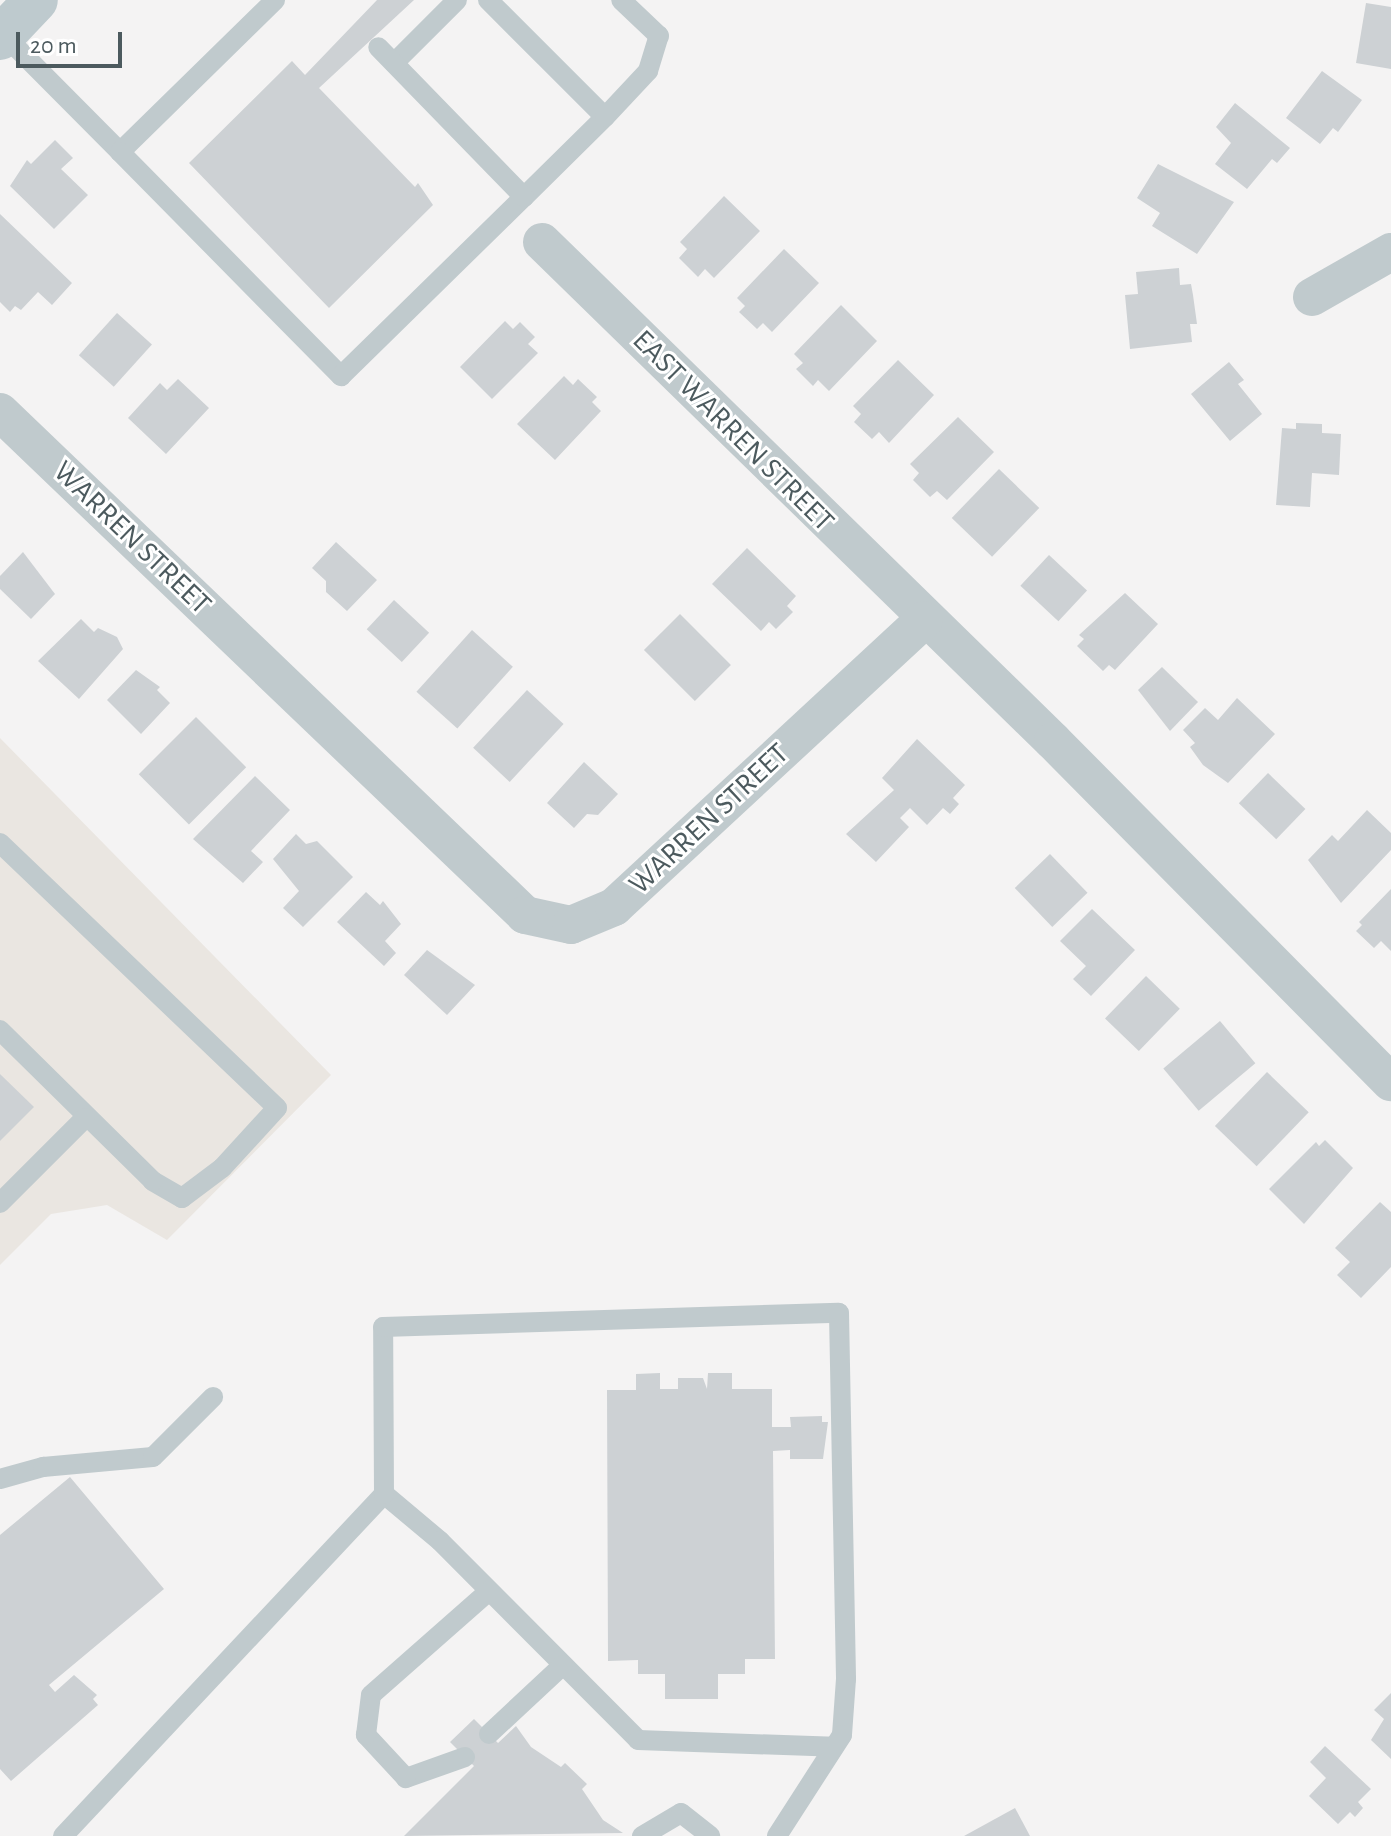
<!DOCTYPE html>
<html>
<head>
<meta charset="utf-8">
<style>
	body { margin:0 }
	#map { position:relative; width:1391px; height:1836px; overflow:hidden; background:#f4f3f3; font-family:"Alegreya Sans",sans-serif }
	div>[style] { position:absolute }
	.commercial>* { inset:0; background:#eae6e1 }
	.building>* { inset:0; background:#cdd1d4; transform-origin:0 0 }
	.service>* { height:20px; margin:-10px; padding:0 10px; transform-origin:10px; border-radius:10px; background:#c0cacd }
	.minor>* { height:38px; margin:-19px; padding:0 19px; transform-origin:19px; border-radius:19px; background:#c0cacd }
	.secondary>* { height:44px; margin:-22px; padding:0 22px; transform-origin:22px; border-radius:22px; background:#becace }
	span { translate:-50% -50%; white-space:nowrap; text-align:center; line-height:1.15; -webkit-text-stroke:6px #fff; paint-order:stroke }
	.street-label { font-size:30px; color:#4c5a5e }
	.scale { position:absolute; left:16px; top:32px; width:106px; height:36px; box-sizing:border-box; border:4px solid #4c5a5e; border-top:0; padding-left:10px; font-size:24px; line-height:28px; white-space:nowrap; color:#4c5a5e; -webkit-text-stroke:6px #fff; paint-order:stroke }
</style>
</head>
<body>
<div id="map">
	<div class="commercial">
		<div style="clip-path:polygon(0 738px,331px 1075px,167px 1240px,107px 1205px,51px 1214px,0 1265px)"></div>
	</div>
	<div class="building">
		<div style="clip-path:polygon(377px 0,414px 0,319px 88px,415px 187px,418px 183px,433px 205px,329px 308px,189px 163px,292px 61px,305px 75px)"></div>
		<div style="clip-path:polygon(1366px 3px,1391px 7px,1391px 69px,1356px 63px)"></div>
		<div style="clip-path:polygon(1322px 71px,1362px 100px,1338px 132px,1333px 128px,1320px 144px,1286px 118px)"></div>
		<div style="clip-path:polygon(1235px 103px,1290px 148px,1277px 163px,1272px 159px,1247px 189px,1215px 164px,1231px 143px,1216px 127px)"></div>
		<div style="clip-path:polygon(55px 140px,73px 158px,61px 169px,88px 195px,54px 229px,10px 186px,27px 160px,31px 164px)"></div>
		<div style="clip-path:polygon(1158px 164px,1234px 202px,1197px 254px,1152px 226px,1160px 213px,1137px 198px)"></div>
		<div style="clip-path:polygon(724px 196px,760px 231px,714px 278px,705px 269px,698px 277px,679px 258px,687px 249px,680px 242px)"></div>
		<div style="clip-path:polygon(0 214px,72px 283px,52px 305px,38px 292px,21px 310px,15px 306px,10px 312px,0 302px)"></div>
		<div style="clip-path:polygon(784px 249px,819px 283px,772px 332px,763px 323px,757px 329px,739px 312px,745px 306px,737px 298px)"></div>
		<div style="clip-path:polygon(1179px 268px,1180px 285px,1191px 284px,1193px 295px,1197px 324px,1190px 324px,1192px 342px,1130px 349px,1125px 295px,1138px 294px,1136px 272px)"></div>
		<div style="clip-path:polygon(841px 305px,877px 341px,829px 391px,818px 380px,813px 386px,796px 369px,803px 363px,794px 354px)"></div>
		<div style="left:117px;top:313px;width:47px;height:57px;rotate:42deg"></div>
		<div style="clip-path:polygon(505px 321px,513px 329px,520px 322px,535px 337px,528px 344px,538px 353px,492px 399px,460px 367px)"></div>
		<div style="clip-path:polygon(898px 360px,934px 395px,889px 443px,879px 432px,872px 439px,854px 422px,861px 414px,853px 406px)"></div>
		<div style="clip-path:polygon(1229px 362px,1244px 380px,1238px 384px,1262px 414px,1230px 441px,1191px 394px)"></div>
		<div style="clip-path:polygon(564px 376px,573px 385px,578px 379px,597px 397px,592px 402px,601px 411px,555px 460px,517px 424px)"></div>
		<div style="clip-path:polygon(178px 379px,209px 408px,166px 454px,128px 418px,160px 383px,167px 390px)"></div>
		<div style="clip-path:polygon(958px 417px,994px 452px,947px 500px,937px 491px,930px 497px,913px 480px,919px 473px,910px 464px)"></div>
		<div style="clip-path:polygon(1296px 423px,1322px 424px,1322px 433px,1341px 434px,1339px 475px,1312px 473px,1310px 507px,1276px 505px,1282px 428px,1296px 429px)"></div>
		<div style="left:999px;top:469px;width:56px;height:68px;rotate:44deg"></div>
		<div style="clip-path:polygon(336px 542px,377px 580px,347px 611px,326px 592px,326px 581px,312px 568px)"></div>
		<div style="clip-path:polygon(747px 548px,796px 596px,787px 606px,793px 612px,776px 629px,769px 622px,761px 631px,712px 584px)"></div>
		<div style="clip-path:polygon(23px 552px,55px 594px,31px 619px,0 589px,0 576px)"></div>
		<div style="left:1049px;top:555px;width:52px;height:42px;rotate:43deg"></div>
		<div style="clip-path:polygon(1125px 593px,1158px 624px,1115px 670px,1109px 665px,1103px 671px,1077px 646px,1084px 639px,1079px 635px)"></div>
		<div style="left:394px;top:600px;width:48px;height:40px;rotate:43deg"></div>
		<div style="left:680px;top:614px;width:72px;height:51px;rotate:45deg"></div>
		<div style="clip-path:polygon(81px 619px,94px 632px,98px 628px,117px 637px,123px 649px,79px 699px,38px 661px)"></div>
		<div style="left:472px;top:630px;width:55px;height:83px;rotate:42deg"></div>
		<div style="clip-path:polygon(1162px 667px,1198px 702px,1170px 731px,1138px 690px)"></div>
		<div style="clip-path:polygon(136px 670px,160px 687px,157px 690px,170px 703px,141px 734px,107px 700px)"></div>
		<div style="left:527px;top:690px;width:50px;height:79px;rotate:43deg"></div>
		<div style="clip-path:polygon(1237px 698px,1275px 734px,1228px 783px,1203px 765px,1190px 747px,1195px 743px,1183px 730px,1205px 708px,1218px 720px)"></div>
		<div style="left:196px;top:717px;width:71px;height:81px;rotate:45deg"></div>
		<div style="clip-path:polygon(917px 739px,965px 785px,953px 798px,959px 804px,950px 814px,943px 808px,927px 825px,910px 808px,900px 818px,909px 827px,876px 862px,846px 834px,894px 790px,882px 778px)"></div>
		<div style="clip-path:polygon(584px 762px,618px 794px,598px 815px,587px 814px,574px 828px,547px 803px)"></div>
		<div style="left:1268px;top:773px;width:52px;height:42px;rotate:44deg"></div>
		<div style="clip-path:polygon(255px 776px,290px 810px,251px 851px,263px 862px,243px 883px,193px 839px)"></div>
		<div style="clip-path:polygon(1367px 810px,1391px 833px,1391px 850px,1341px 903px,1308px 860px,1332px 835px,1338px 841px)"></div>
		<div style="clip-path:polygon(296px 834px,306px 844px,317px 841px,353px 877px,303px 927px,283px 908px,299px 891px,273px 859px)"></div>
		<div style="left:1050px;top:854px;width:54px;height:49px;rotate:46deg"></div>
		<div style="clip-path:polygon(1391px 889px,1391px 951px,1381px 941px,1374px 948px,1356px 931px,1362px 925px,1359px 922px)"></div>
		<div style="clip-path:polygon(366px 892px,380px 905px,383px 901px,401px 924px,385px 941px,396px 953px,384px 966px,337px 922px)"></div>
		<div style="clip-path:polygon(1092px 909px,1135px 950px,1091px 996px,1073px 979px,1086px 966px,1060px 941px)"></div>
		<div style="clip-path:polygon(427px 950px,475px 985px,447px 1015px,404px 975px)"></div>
		<div style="left:1146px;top:976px;width:47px;height:59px;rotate:44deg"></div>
		<div style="left:1220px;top:1021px;width:55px;height:74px;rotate:50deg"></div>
		<div style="left:1267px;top:1072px;width:58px;height:75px;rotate:44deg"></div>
		<div style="clip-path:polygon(0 1074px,34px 1107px,0 1141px)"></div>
		<div style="clip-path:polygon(1325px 1140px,1353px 1168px,1304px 1224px,1269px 1189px,1316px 1142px,1319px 1146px)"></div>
		<div style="clip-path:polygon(1380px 1202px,1391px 1212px,1391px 1267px,1361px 1298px,1337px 1275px,1350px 1262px,1335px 1248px)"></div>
		<div style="clip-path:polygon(660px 1373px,660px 1389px,678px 1389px,678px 1378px,703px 1378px,707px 1389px,708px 1373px,732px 1373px,732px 1389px,772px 1389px,772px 1427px,791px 1427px,790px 1417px,822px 1416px,822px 1422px,828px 1422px,823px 1459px,790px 1459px,790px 1450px,773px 1451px,775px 1659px,745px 1659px,745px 1674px,718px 1674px,718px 1699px,665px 1699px,665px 1674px,638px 1674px,638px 1660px,608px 1661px,607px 1390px,636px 1390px,636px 1374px)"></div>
		<div style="clip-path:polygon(70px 1477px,164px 1589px,49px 1685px,55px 1692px,74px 1675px,97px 1695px,93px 1699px,98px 1705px,11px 1781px,0 1769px,0 1535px)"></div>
		<div style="clip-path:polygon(1391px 1693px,1391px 1759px,1371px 1740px,1384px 1719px,1374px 1710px)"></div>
		<div style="clip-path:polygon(474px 1719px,498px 1743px,516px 1726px,531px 1747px,561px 1767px,565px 1763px,587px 1784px,582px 1789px,603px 1820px,623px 1833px,404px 1836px,474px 1766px,450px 1742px)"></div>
		<div style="clip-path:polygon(1325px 1746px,1371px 1789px,1358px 1802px,1363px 1808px,1355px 1817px,1350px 1812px,1338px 1824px,1309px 1796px,1326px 1778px,1310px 1762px)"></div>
		<div style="clip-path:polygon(1015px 1808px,1030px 1836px,964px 1836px)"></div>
	</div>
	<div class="service">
		<div style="left:488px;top:0;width:165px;rotate:45deg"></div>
		<div style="left:605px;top:117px;width:114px;rotate:135.4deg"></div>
		<div style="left:3px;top:34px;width:166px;rotate:45.2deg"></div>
		<div style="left:120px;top:152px;width:217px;rotate:-44.4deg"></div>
		<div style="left:394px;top:63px;width:89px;rotate:-45deg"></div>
		<div style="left:605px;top:117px;width:63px;rotate:-46.9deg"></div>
		<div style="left:648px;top:71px;width:37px;rotate:-73deg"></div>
		<div style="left:659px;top:36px;width:52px;rotate:-136.5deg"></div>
		<div style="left:120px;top:152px;width:315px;rotate:45.4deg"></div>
		<div style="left:341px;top:376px;width:256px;rotate:-44.4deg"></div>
		<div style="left:524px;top:197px;width:209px;rotate:-134.2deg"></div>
		<div style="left:0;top:843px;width:383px;rotate:43.7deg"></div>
		<div style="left:277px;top:1108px;width:81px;rotate:132.5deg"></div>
		<div style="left:222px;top:1168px;width:50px;rotate:143.1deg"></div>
		<div style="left:182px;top:1198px;width:34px;rotate:-150deg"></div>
		<div style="left:153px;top:1181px;width:215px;rotate:-135.4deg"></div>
		<div style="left:0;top:1203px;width:120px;rotate:-45deg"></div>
		<div style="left:0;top:1479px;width:45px;rotate:-15.6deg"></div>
		<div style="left:43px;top:1467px;width:110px;rotate:-5.2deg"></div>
		<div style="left:153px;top:1457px;width:85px;rotate:-45deg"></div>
		<div style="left:384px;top:1494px;width:73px;rotate:40deg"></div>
		<div style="left:440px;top:1541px;width:281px;rotate:45.1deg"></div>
		<div style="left:638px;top:1740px;width:196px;rotate:2deg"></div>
		<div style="left:489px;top:1734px;width:101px;rotate:-43deg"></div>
		<div style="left:465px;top:1757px;width:63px;rotate:160.4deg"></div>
		<div style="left:406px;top:1778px;width:59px;rotate:-132.9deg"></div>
		<div style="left:366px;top:1735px;width:40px;rotate:-82.9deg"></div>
		<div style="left:371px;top:1695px;width:157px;rotate:-41.4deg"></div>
		<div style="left:63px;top:1836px;width:469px;rotate:-46.8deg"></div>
		<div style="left:384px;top:1494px;width:167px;rotate:-90.3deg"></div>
		<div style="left:383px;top:1327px;width:456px;rotate:-1.8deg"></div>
		<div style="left:839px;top:1313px;width:366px;rotate:88.9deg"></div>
		<div style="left:846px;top:1679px;width:56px;rotate:94.1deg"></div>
		<div style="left:842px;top:1735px;width:120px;rotate:122.8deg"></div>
		<div style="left:642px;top:1836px;width:45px;rotate:-30.5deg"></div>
		<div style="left:681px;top:1813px;width:37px;rotate:38deg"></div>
	</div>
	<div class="minor">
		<div style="left:542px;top:242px;width:714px;rotate:44.32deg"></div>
		<div style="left:1053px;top:741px;width:480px;rotate:45.3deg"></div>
		<div style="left:1312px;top:297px;width:91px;rotate:-29.7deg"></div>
		<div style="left:0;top:412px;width:727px;rotate:43.77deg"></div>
		<div style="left:525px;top:915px;width:47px;rotate:12.3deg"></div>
		<div style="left:571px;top:925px;width:47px;rotate:-22.7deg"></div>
		<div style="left:614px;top:907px;width:422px;rotate:-42.8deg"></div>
	</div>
	<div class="secondary">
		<div style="left:0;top:38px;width:52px;rotate:-46.5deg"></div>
	</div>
	<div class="street-label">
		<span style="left:733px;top:431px;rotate:45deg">EAST WARREN STREET</span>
		<span style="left:132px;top:538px;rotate:44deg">WARREN STREET</span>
		<span style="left:709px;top:819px;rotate:-43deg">WARREN STREET</span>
	</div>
	<div class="scale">20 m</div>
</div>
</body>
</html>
